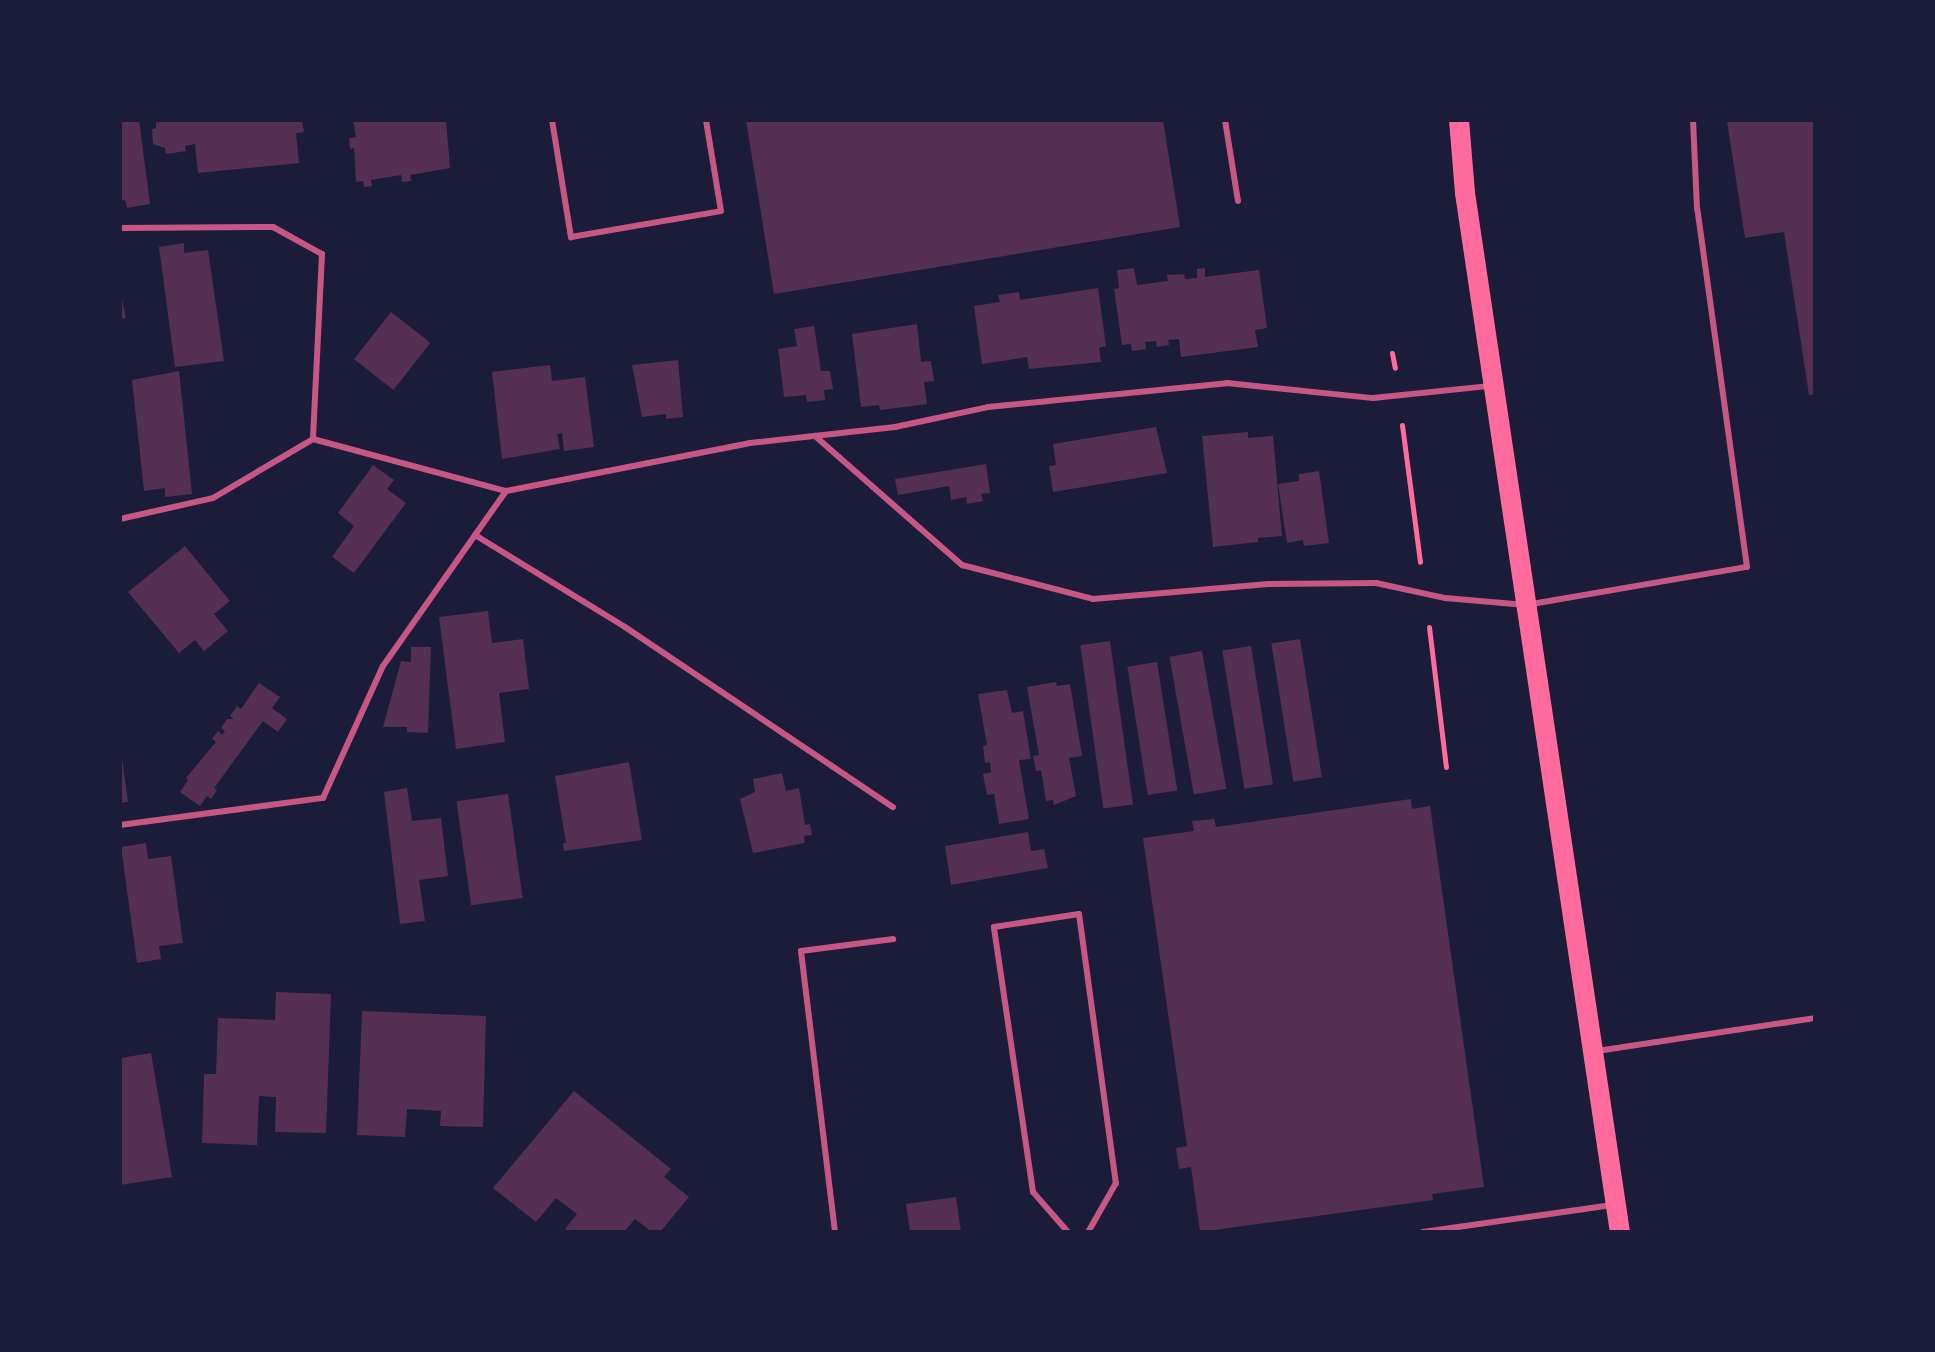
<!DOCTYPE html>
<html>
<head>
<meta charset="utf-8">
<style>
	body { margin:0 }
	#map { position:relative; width:1935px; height:1352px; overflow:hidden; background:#1b1b3a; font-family:"PT Sans Narrow",sans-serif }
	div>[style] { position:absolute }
	.building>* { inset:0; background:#542f53; transform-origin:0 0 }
	.path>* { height:5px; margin:-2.5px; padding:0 2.5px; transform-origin:2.5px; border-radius:2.5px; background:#ff6b9d }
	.service>* { height:6px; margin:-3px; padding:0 3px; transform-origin:3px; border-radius:3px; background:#c65784 }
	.primary>* { height:20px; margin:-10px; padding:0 10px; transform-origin:10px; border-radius:10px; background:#ff6b9d }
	span { translate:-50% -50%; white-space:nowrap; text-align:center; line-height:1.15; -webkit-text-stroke:6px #1b1b3a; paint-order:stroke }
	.frame { position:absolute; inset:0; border:122px solid #1b1b3a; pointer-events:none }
</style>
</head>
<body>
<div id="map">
	<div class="building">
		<div style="clip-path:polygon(120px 120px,139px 120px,150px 204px,127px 208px,125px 200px,120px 201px)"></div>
		<div style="clip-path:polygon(156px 120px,302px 120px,304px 132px,296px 133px,299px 163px,198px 173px,195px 144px,185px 146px,186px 151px,166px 154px,165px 148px,153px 144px,152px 129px,156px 128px)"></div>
		<div style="clip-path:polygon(353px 120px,446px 120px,450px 168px,410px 175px,411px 181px,402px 182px,401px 175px,371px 180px,372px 186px,364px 187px,363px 181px,356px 182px,354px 148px,350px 149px,349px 138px,356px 137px)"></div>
		<div style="clip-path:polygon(746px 120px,1163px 120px,1180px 227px,774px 294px)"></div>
		<div style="clip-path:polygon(1815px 120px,1815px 394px,1809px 395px,1784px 232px,1745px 238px,1727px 121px)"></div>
		<div style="clip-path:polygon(184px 243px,184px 253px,208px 250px,224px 361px,175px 367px,159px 247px)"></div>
		<div style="clip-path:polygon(1134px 268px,1137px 285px,1168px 281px,1167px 275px,1184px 274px,1185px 279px,1197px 278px,1197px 269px,1205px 268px,1205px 277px,1259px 270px,1267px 328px,1255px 330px,1258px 347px,1181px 357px,1179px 339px,1168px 340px,1169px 345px,1157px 347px,1156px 341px,1145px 342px,1146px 349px,1132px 351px,1131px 344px,1122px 345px,1114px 289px,1119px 288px,1117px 270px)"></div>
		<div style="clip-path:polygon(1098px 288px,1106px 346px,1099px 348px,1101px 362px,1029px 369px,1027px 357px,982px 364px,974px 306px,1000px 302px,998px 295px,1019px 292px,1020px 300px)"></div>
		<div style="clip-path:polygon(120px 290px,126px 318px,120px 319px)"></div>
		<div style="left:391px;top:312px;width:50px;height:60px;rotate:38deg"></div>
		<div style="clip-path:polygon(917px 324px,921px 362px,931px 361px,934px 381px,924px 382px,927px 404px,880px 410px,879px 405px,861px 407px,852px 334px)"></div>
		<div style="clip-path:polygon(814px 326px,821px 371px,830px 371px,833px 389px,824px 390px,825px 400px,807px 402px,806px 395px,784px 397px,778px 349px,797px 346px,794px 329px)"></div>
		<div style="clip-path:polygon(678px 360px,683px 417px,666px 419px,666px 414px,642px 417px,632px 365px)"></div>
		<div style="clip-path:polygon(550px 365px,552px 381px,585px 377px,594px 447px,564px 451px,562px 433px,557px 434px,560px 449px,502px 459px,492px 372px)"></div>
		<div style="clip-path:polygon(179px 371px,192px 494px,165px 497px,165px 488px,144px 491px,132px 380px)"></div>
		<div style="clip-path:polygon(1156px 427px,1167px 473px,1053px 492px,1049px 466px,1056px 465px,1053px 444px)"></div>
		<div style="clip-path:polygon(1248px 432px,1248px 438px,1273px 436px,1282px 536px,1258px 538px,1258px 542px,1213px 547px,1202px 436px)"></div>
		<div style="clip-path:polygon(986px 464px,990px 493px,981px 494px,983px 501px,967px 504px,966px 497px,951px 500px,949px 486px,898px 495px,895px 479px)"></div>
		<div style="clip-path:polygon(373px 465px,394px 480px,387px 489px,406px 503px,354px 573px,332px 557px,354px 526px,338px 513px)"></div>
		<div style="clip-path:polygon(1319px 471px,1329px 543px,1304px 546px,1303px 540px,1287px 543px,1278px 484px,1299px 481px,1299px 474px)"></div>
		<div style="clip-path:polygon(185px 546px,230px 601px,214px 614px,228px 631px,204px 651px,195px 640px,179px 653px,128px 592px)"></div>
		<div style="clip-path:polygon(488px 611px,492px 643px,523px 639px,529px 689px,499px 693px,505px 742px,456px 749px,439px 617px)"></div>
		<div style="left:1300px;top:639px;width:140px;height:29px;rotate:81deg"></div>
		<div style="left:1110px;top:641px;width:165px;height:30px;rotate:82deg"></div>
		<div style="left:1251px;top:646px;width:140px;height:29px;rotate:81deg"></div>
		<div style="clip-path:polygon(411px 647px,431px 647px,428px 733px,407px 732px,407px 727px,383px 727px,401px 661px,411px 662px)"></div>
		<div style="left:1202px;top:651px;width:140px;height:33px;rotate:80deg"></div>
		<div style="left:1157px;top:662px;width:130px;height:30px;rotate:81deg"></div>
		<div style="clip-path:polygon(1056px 682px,1057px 686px,1070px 684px,1082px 756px,1069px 758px,1076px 796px,1054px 805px,1053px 800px,1046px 801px,1041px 770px,1036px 771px,1033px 756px,1039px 755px,1027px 687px)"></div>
		<div style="clip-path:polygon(259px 683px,280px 697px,272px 708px,287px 719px,278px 732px,263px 721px,214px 788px,217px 790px,211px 799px,207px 796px,200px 806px,180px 792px,188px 780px,186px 778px,216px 742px,212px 739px,218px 731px,222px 735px,225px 731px,221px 728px,227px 719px,234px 719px,230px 716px,237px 706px,241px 709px)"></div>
		<div style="clip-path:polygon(1007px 690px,1012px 713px,1023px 711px,1031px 759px,1019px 760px,1029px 819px,999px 824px,994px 794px,987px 795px,983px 774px,991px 772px,990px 762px,985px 763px,983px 746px,987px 745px,978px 694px)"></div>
		<div style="clip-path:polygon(120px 744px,128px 802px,120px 803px)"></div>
		<div style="clip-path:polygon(629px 762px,642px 840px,564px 851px,563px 843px,566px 843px,555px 776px)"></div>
		<div style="clip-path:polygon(782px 773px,786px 791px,799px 788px,805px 825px,810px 824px,812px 835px,804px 836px,805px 843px,753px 853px,740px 799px,755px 792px,753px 779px)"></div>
		<div style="clip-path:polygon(407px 788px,412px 821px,441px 818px,448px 876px,419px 880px,425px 921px,400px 924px,384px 792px)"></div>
		<div style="left:508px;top:794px;width:105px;height:52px;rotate:82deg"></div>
		<div style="clip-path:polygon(1411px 799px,1412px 809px,1430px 806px,1484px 1187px,1432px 1194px,1433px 1200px,1200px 1232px,1191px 1167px,1179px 1169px,1176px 1148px,1187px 1146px,1143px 838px,1194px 831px,1192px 821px,1214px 819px,1216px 827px)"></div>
		<div style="clip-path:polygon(1028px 832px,1031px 851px,1044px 849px,1048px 868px,951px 885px,945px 846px)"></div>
		<div style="clip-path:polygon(146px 843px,148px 859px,171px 856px,183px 943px,159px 946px,161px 959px,137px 963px,121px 847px)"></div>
		<div style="clip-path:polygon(276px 992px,331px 994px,326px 1133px,275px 1132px,276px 1097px,259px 1096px,257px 1145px,202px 1143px,204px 1074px,216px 1074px,218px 1018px,275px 1020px)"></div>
		<div style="clip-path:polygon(362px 1011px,486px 1016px,483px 1127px,440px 1126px,441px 1111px,407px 1109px,405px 1137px,357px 1135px)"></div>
		<div style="clip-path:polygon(151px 1053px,172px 1177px,120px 1185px,120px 1058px)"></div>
		<div style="clip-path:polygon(574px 1091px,671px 1169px,664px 1177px,689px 1197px,660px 1232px,652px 1232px,635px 1219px,624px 1232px,570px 1232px,565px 1229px,577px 1214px,556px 1198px,536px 1222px,493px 1188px)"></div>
		<div style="clip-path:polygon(956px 1197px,961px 1232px,910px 1232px,906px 1204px)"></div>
	</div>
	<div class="path">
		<div style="left:1392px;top:353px;width:15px;rotate:79deg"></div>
		<div style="left:1402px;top:425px;width:138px;rotate:82.5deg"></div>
		<div style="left:1429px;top:627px;width:141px;rotate:83.1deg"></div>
	</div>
	<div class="service">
		<div style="left:552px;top:120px;width:119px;rotate:80.8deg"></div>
		<div style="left:571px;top:237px;width:152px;rotate:-9.8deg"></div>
		<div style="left:721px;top:211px;width:92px;rotate:-99.4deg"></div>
		<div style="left:1225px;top:120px;width:82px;rotate:80.9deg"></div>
		<div style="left:120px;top:228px;width:153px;rotate:-0.4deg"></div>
		<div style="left:273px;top:227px;width:56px;rotate:28.9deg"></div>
		<div style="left:322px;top:254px;width:185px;rotate:92.8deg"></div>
		<div style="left:815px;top:436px;width:196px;rotate:41.3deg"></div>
		<div style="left:962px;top:565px;width:135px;rotate:14.5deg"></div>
		<div style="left:1093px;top:599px;width:176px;rotate:-4.9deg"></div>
		<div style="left:1268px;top:584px;width:108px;rotate:-0.5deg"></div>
		<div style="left:1376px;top:583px;width:71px;rotate:12.3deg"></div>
		<div style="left:1445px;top:598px;width:81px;rotate:4.9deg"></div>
		<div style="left:1526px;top:605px;width:224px;rotate:-9.8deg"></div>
		<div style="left:1747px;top:567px;width:362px;rotate:-97.9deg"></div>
		<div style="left:1697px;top:208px;width:88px;rotate:-92.6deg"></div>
		<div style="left:120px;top:519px;width:95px;rotate:-12.7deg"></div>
		<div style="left:213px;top:498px;width:116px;rotate:-30.5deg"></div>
		<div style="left:313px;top:439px;width:200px;rotate:15.1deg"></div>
		<div style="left:506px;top:491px;width:249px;rotate:-11.1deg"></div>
		<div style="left:750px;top:443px;width:146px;rotate:-6.3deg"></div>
		<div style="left:895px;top:427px;width:95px;rotate:-12.1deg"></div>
		<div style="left:988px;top:407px;width:240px;rotate:-5.7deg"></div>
		<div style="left:1227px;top:383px;width:147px;rotate:5.9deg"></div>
		<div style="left:1373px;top:398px;width:118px;rotate:-5.9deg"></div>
		<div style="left:475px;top:535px;width:176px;rotate:31.5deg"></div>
		<div style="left:625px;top:627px;width:323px;rotate:33.9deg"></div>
		<div style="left:120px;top:825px;width:205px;rotate:-7.6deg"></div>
		<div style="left:323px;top:798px;width:145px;rotate:-65.6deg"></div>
		<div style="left:383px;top:666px;width:214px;rotate:-54.9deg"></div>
		<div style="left:1597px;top:1051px;width:220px;rotate:-8.6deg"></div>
		<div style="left:835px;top:1232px;width:283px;rotate:-96.9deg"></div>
		<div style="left:801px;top:951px;width:93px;rotate:-7.4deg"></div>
		<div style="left:1068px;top:1232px;width:53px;rotate:-131.2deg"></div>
		<div style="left:1033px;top:1192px;width:268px;rotate:-98.4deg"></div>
		<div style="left:994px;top:927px;width:86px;rotate:-8.7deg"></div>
		<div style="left:1079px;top:914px;width:272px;rotate:82.2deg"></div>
		<div style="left:1116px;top:1183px;width:56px;rotate:119.7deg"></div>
		<div style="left:1423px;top:1232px;width:191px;rotate:-8.1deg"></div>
	</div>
	<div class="primary">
		<div style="left:1459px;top:120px;width:73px;rotate:85.3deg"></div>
		<div style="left:1465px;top:193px;width:1050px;rotate:81.52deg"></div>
	</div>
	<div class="frame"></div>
</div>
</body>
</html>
